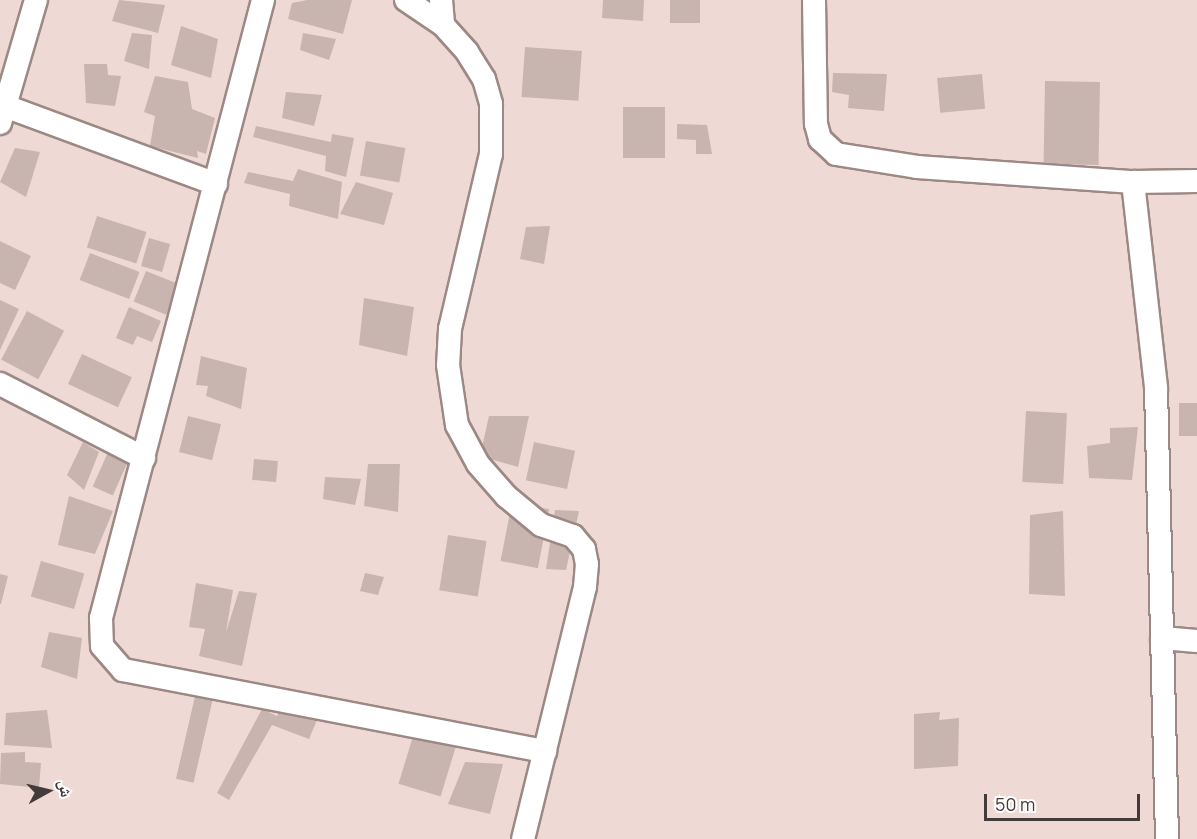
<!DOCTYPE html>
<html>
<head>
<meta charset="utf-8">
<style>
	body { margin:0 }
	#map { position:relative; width:1197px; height:839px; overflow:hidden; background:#eed9d4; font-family:Manrope,"Noto Naskh Arabic",sans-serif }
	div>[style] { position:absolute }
	.building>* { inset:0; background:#c9b5b0; transform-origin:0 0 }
	.roads { filter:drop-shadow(2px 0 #9c8884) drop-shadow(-2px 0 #9c8884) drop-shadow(0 2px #9c8884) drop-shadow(0 -2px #9c8884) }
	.minor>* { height:22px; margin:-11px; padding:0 11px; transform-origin:11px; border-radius:11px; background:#fff }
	span { translate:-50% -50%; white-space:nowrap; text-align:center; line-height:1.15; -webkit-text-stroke:4.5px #fff; paint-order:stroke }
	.north { position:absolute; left:18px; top:761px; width:60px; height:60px; -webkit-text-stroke:4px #fff; paint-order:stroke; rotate:82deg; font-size:16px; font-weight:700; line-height:24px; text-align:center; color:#433b39 }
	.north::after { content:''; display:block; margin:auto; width:21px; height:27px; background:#433b39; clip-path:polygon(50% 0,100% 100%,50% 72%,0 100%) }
	.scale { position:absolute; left:984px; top:794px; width:156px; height:27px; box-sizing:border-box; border:3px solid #433b39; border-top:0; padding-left:8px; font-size:18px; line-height:21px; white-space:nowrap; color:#433b39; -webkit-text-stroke:4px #fff; paint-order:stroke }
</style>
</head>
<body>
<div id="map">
	<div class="building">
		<div style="clip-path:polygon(119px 0,165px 5px,158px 33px,112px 21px)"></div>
		<div style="clip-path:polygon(307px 0,352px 0,343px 34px,288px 19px,292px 3px)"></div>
		<div style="clip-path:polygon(603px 0,644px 0,643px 21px,602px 18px)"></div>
		<div style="left:670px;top:0;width:30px;height:23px"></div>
		<div style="clip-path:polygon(181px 26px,218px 39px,211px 78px,171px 65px)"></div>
		<div style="clip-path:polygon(132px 33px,152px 35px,149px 69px,124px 61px)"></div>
		<div style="clip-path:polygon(303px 33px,336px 39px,329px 60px,300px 50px)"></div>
		<div style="left:525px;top:47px;width:57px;height:50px;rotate:4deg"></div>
		<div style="clip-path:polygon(84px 64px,107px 64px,108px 75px,121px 76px,115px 106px,86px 103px)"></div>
		<div style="clip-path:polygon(833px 73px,887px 74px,884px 111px,848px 108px,849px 95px,832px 92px)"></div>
		<div style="left:982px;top:74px;width:35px;height:45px;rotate:85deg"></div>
		<div style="clip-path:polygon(155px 76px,188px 82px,192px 109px,215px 118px,206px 154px,197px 151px,198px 158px,150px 146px,155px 116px,144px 112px)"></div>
		<div style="left:1045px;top:81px;width:55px;height:83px;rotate:1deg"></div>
		<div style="clip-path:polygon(286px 92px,322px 95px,314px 126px,282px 118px)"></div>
		<div style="left:623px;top:107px;width:42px;height:51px"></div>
		<div style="clip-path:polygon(677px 124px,707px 125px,712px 154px,696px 154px,696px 140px,677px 139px)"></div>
		<div style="clip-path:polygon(256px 126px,331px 142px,332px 134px,354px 138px,346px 177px,325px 171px,326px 156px,253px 137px)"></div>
		<div style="left:366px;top:141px;width:40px;height:35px;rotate:10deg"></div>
		<div style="clip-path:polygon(15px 148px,40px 152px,26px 197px,0 182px)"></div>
		<div style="clip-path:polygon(298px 169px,342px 182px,338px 219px,289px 206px,290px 194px,244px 183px,248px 172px,293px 181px)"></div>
		<div style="clip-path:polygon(356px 182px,393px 193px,384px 225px,340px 214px)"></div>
		<div style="left:97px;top:216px;width:52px;height:33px;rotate:18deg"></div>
		<div style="clip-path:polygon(550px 226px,544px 264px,520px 259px,526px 227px)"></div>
		<div style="left:149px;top:238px;width:22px;height:29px;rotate:16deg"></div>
		<div style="clip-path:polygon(0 241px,31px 256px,15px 290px,0 283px)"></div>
		<div style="left:90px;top:253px;width:53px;height:29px;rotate:21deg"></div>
		<div style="left:146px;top:271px;width:35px;height:33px;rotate:22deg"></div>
		<div style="clip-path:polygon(364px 298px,414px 307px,407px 356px,359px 345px)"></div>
		<div style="clip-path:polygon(0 300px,19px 309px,0 350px)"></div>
		<div style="clip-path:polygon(129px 307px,161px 321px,152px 342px,137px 336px,133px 345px,116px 338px)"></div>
		<div style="left:27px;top:311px;width:42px;height:55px;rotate:28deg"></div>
		<div style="left:82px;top:354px;width:55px;height:33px;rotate:25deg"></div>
		<div style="clip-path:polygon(201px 356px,247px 368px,241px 409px,206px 396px,208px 386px,196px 385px)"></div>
		<div style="left:1197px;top:403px;width:33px;height:18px;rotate:90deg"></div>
		<div style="left:1026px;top:411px;width:41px;height:71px;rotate:3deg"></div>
		<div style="left:188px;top:416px;width:34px;height:37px;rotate:14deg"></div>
		<div style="clip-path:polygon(489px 416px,529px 416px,518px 467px,480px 456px)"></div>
		<div style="clip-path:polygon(1138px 427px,1132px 480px,1089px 478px,1087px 446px,1110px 443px,1110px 428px)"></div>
		<div style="clip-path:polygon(83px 442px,99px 452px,84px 490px,67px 475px)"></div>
		<div style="left:534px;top:442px;width:42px;height:39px;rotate:12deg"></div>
		<div style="left:109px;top:450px;width:22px;height:40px;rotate:24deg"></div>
		<div style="left:254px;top:459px;width:24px;height:21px;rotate:5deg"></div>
		<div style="clip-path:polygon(368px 464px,400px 464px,398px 512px,364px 506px)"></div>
		<div style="clip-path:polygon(325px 477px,361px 479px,355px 505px,323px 499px)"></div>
		<div style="clip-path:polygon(69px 496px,113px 511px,95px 554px,58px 545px)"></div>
		<div style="left:512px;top:502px;width:38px;height:60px;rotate:11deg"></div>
		<div style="clip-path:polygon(555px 510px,579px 511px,566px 570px,546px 569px)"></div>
		<div style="clip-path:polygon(1063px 511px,1065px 596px,1029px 594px,1030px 515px)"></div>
		<div style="left:448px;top:535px;width:39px;height:56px;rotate:9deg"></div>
		<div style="left:41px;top:561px;width:45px;height:37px;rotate:16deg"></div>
		<div style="clip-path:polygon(365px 573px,384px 577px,378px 595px,360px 591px)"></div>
		<div style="clip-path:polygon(0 574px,8px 576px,1px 604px,0 604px)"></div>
		<div style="clip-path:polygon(196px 583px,233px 590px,226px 632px,239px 591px,257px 593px,242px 666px,199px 656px,205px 629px,189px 627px)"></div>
		<div style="clip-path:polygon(49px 632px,82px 638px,77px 679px,41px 667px)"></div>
		<div style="left:196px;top:692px;width:18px;height:89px;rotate:13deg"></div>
		<div style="clip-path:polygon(282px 706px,322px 708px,309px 739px,272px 725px,229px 800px,217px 793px,262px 709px,277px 716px)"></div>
		<div style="clip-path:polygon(47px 710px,52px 748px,4px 745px,6px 713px)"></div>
		<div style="clip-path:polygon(940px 712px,939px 720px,959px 718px,958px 766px,914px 769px,914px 714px)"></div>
		<div style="left:414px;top:733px;width:44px;height:53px;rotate:17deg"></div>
		<div style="clip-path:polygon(25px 752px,25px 762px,41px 763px,39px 788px,0 784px,1px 753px)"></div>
		<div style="clip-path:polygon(465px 762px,503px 764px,490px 814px,448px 804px)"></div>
	</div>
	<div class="roads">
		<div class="minor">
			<div style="left:263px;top:0;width:639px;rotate:104.69deg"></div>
			<div style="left:101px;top:618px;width:28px;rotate:88deg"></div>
			<div style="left:102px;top:646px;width:32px;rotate:49deg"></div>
			<div style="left:123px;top:670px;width:430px;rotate:10.9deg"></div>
			<div style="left:406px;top:0;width:45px;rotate:34deg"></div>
			<div style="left:443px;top:25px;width:36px;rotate:48deg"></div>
			<div style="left:467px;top:52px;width:32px;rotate:58deg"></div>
			<div style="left:484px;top:79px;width:26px;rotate:74deg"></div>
			<div style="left:491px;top:104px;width:50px;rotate:90deg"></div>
			<div style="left:491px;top:154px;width:180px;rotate:103.2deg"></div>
			<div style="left:450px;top:329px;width:36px;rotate:93deg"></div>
			<div style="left:448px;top:365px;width:61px;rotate:81.5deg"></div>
			<div style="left:457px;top:425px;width:44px;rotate:61.7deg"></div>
			<div style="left:478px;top:464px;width:43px;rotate:48.8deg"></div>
			<div style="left:506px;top:496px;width:45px;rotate:39.6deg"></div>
			<div style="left:541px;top:525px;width:34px;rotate:19deg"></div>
			<div style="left:573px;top:536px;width:17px;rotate:50deg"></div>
			<div style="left:584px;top:549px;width:15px;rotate:79deg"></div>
			<div style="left:587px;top:564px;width:23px;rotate:95deg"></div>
			<div style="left:585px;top:587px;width:260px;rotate:103.8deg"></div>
			<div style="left:441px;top:0;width:25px;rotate:85deg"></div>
			<div style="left:814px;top:0;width:124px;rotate:89.1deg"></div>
			<div style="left:816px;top:124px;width:16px;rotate:75deg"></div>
			<div style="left:820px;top:139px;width:22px;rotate:43deg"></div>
			<div style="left:836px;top:154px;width:82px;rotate:9.1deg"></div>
			<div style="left:917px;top:167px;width:217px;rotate:4deg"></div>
			<div style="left:1133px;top:182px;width:64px;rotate:-0.9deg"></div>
			<div style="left:5px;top:106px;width:225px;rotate:20.3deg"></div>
			<div style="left:0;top:123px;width:128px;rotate:-73.7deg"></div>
			<div style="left:1133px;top:182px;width:207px;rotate:83.6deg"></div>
			<div style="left:1156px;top:388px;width:451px;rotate:88.6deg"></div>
			<div style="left:0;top:384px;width:162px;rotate:27.2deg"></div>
			<div style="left:1162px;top:638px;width:35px;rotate:5deg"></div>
		</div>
	</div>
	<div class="north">ش</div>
	<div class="scale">50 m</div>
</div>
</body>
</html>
